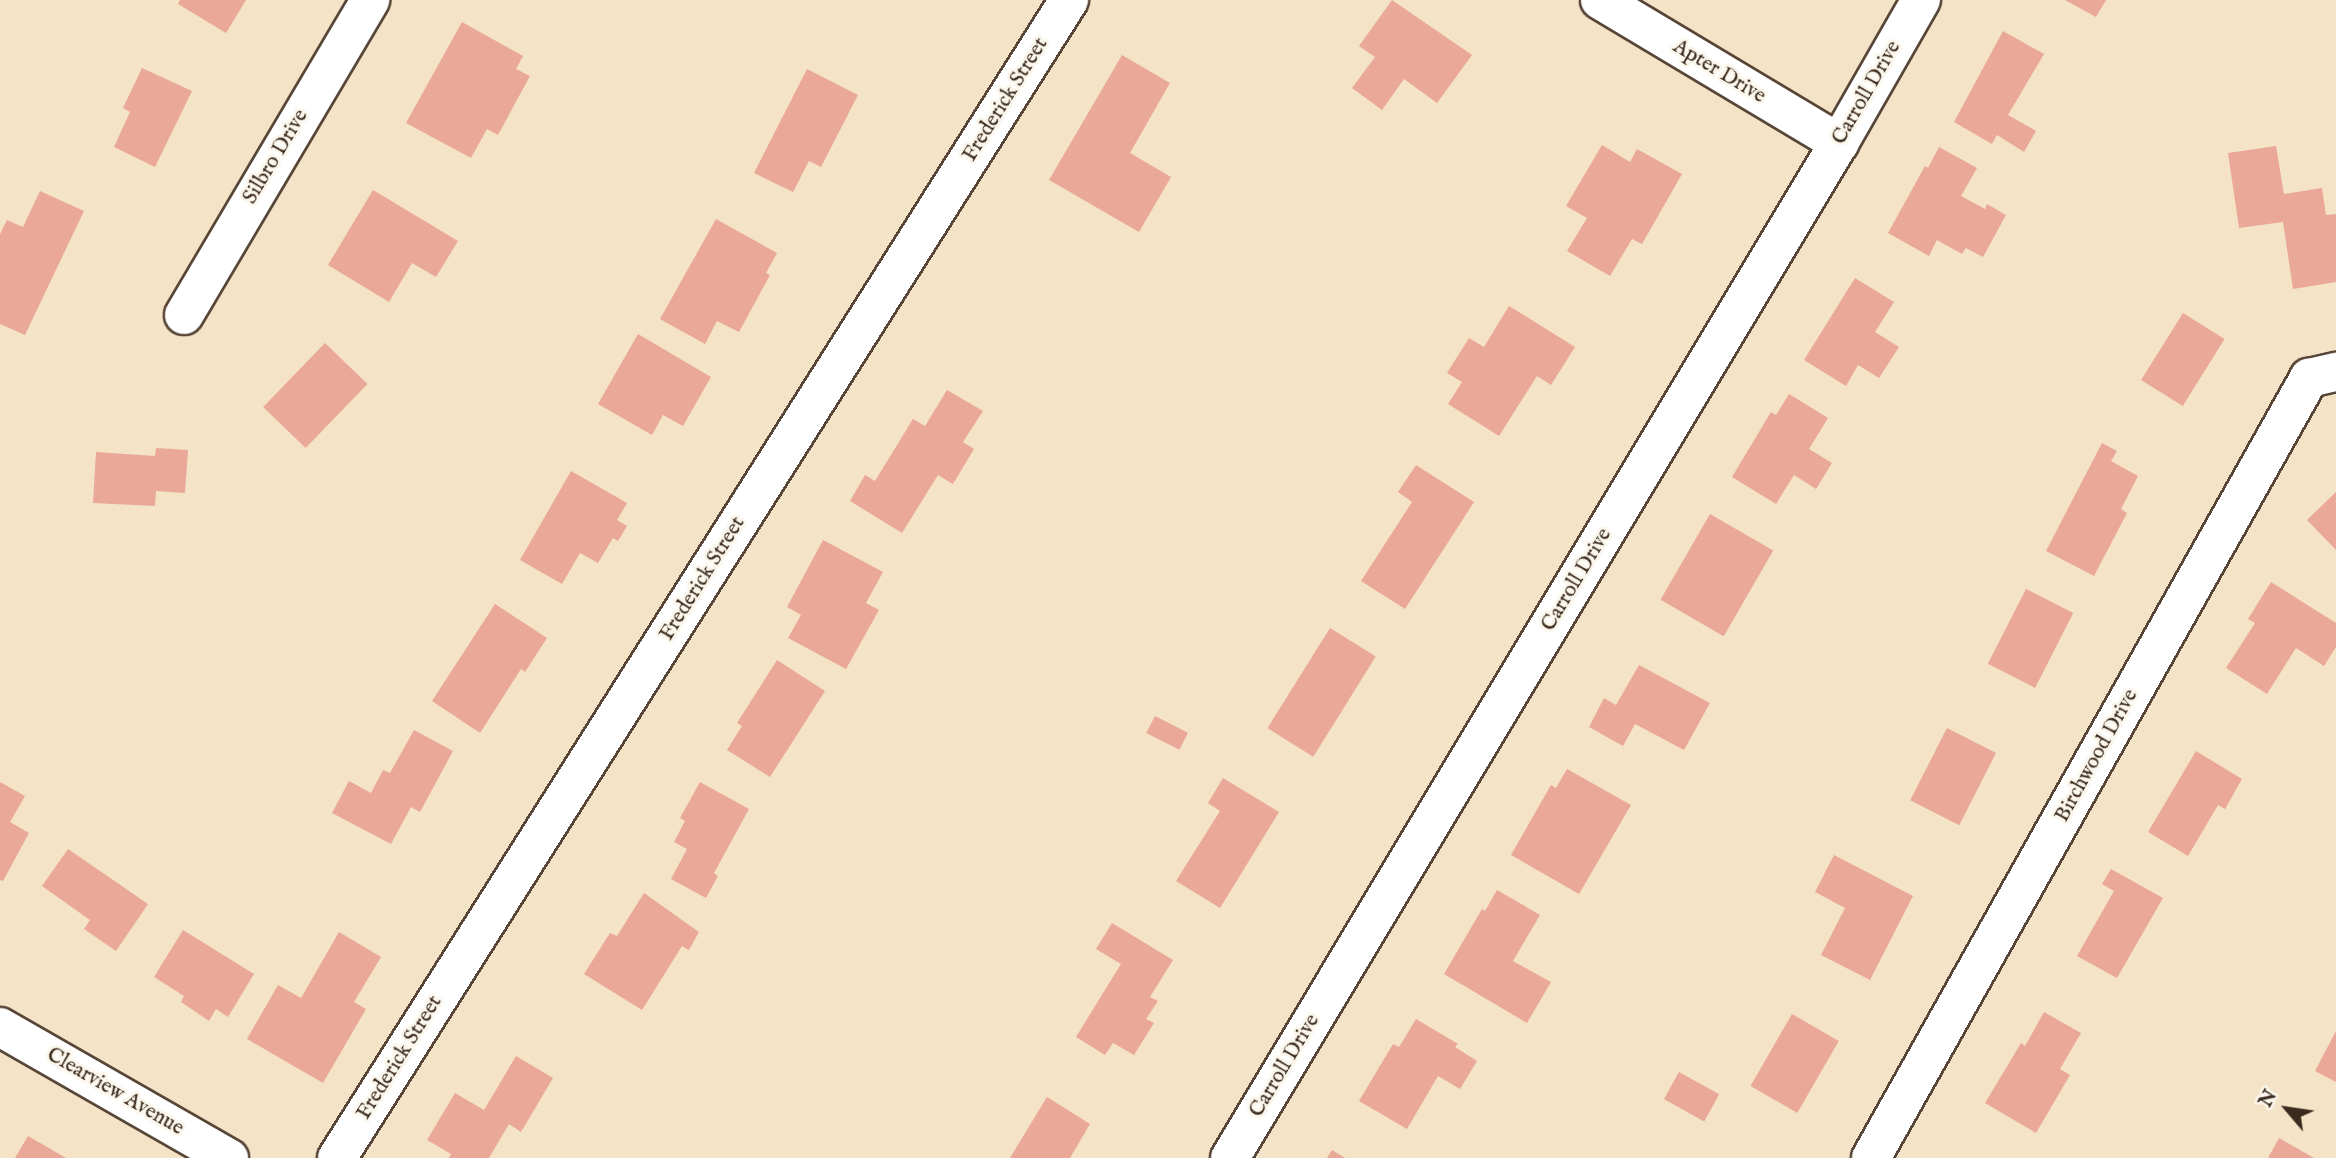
<!DOCTYPE html>
<html>
<head>
<meta charset="utf-8">
<style>
	body { margin:0 }
	#map { position:relative; width:2336px; height:1158px; overflow:hidden; background:#f4e3c7; font-family:"IM FELL English",serif }
	div>[style] { position:absolute }
	.building>* { inset:0; background:#e9a898; transform-origin:0 0 }
	.roads { filter:drop-shadow(2px 0 #574637) drop-shadow(-2px 0 #574637) drop-shadow(0 2px #574637) drop-shadow(0 -2px #574637) }
	.minor>* { height:38px; margin:-19px; padding:0 19px; transform-origin:19px; border-radius:19px; background:#fff }
	span { translate:-50% -50%; white-space:nowrap; text-align:center; line-height:1.15; -webkit-text-stroke:6px #fbf7ec; paint-order:stroke }
	.street-label { font-size:21px; color:#3b2a1e }
	.north { position:absolute; left:2252px; top:1074px; width:70px; height:70px; -webkit-text-stroke:5px #fbf7ec; paint-order:stroke; rotate:299deg; font-size:19px; font-weight:700; line-height:28px; text-align:center; color:#3b2a1e }
	.north::after { content:''; display:block; margin:auto; width:24px; height:32px; background:#3b2a1e; clip-path:polygon(50% 0,100% 100%,50% 72%,0 100%) }
</style>
</head>
<body>
<div id="map">
	<div class="building">
		<div style="clip-path:polygon(180px 0,246px 0,226px 33px,178px 4px)"></div>
		<div style="clip-path:polygon(1392px 0,1472px 55px,1437px 103px,1404px 79px,1382px 110px,1352px 88px,1375px 57px,1359px 46px)"></div>
		<div style="clip-path:polygon(2065px 0,2106px 0,2096px 17px)"></div>
		<div style="clip-path:polygon(462px 22px,523px 56px,516px 69px,530px 76px,498px 135px,487px 129px,471px 158px,406px 123px)"></div>
		<div style="clip-path:polygon(2003px 31px,2044px 54px,2008px 115px,2036px 131px,2024px 152px,1997px 135px,1992px 144px,1954px 122px)"></div>
		<div style="clip-path:polygon(1122px 55px,1170px 83px,1130px 153px,1171px 177px,1139px 232px,1049px 180px)"></div>
		<div style="clip-path:polygon(142px 68px,192px 91px,155px 167px,114px 147px,130px 112px,123px 108px)"></div>
		<div style="clip-path:polygon(807px 69px,858px 95px,821px 167px,809px 161px,793px 192px,754px 173px)"></div>
		<div style="clip-path:polygon(1602px 145px,1630px 162px,1637px 149px,1682px 174px,1642px 244px,1632px 239px,1610px 276px,1567px 251px,1587px 218px,1566px 206px)"></div>
		<div style="clip-path:polygon(2276px 146px,2284px 194px,2322px 188px,2326px 215px,2336px 214px,2336px 282px,2293px 289px,2283px 222px,2239px 228px,2228px 153px)"></div>
		<div style="clip-path:polygon(1939px 147px,1977px 168px,1961px 196px,1985px 209px,1987px 204px,2006px 215px,1983px 257px,1966px 248px,1962px 254px,1937px 240px,1929px 256px,1888px 233px,1925px 166px,1928px 168px)"></div>
		<div style="clip-path:polygon(373px 190px,458px 241px,436px 277px,412px 263px,389px 302px,328px 265px)"></div>
		<div style="clip-path:polygon(40px 191px,84px 211px,25px 335px,0 324px,0 234px,7px 220px,23px 227px)"></div>
		<div style="clip-path:polygon(716px 219px,777px 253px,766px 273px,770px 275px,739px 332px,717px 321px,705px 344px,660px 319px)"></div>
		<div style="clip-path:polygon(1855px 278px,1894px 302px,1875px 332px,1899px 347px,1879px 378px,1858px 365px,1846px 386px,1804px 360px)"></div>
		<div style="clip-path:polygon(1509px 306px,1575px 347px,1551px 385px,1537px 376px,1499px 436px,1448px 404px,1462px 382px,1447px 373px,1469px 338px,1484px 347px)"></div>
		<div style="left:2183px;top:313px;width:49px;height:79px;rotate:32deg"></div>
		<div style="clip-path:polygon(638px 334px,711px 377px,683px 426px,663px 415px,652px 435px,598px 404px)"></div>
		<div style="left:325px;top:343px;width:59px;height:89px;rotate:44deg"></div>
		<div style="clip-path:polygon(947px 390px,983px 411px,963px 442px,974px 449px,953px 484px,938px 475px,902px 533px,850px 501px,865px 475px,875px 481px,913px 419px,925px 426px)"></div>
		<div style="clip-path:polygon(1789px 394px,1828px 418px,1809px 449px,1832px 463px,1816px 489px,1794px 475px,1776px 504px,1732px 477px,1771px 412px,1776px 415px)"></div>
		<div style="clip-path:polygon(2102px 443px,2117px 451px,2111px 461px,2138px 476px,2121px 509px,2127px 513px,2094px 576px,2046px 551px)"></div>
		<div style="clip-path:polygon(156px 448px,188px 450px,185px 493px,156px 491px,155px 506px,93px 503px,96px 452px,155px 456px)"></div>
		<div style="clip-path:polygon(1416px 465px,1474px 502px,1405px 609px,1361px 581px,1412px 502px,1398px 492px)"></div>
		<div style="clip-path:polygon(571px 471px,627px 503px,617px 520px,627px 526px,618px 541px,613px 538px,598px 563px,580px 553px,562px 584px,520px 560px)"></div>
		<div style="clip-path:polygon(2336px 492px,2336px 550px,2307px 520px)"></div>
		<div style="left:1710px;top:514px;width:73px;height:99px;rotate:30deg"></div>
		<div style="clip-path:polygon(823px 540px,883px 572px,866px 603px,879px 610px,846px 669px,788px 638px,801px 615px,787px 607px)"></div>
		<div style="clip-path:polygon(2271px 582px,2336px 623px,2336px 647px,2324px 666px,2296px 648px,2267px 694px,2226px 668px,2255px 623px,2248px 619px)"></div>
		<div style="left:2026px;top:589px;width:53px;height:84px;rotate:27deg"></div>
		<div style="clip-path:polygon(495px 604px,547px 638px,525px 672px,521px 669px,480px 733px,432px 701px)"></div>
		<div style="left:1330px;top:628px;width:54px;height:118px;rotate:32deg"></div>
		<div style="clip-path:polygon(777px 660px,825px 691px,770px 777px,727px 750px,742px 726px,737px 723px)"></div>
		<div style="clip-path:polygon(1639px 665px,1710px 703px,1684px 750px,1635px 724px,1623px 746px,1589px 727px,1604px 698px,1616px 705px)"></div>
		<div style="left:1155px;top:716px;width:37px;height:19px;rotate:27deg"></div>
		<div style="left:1947px;top:728px;width:55px;height:81px;rotate:27deg"></div>
		<div style="clip-path:polygon(414px 730px,453px 751px,420px 812px,411px 807px,391px 844px,332px 813px,349px 781px,371px 793px,383px 770px,390px 773px)"></div>
		<div style="clip-path:polygon(2196px 751px,2242px 779px,2225px 809px,2218px 805px,2188px 856px,2148px 832px)"></div>
		<div style="clip-path:polygon(1567px 769px,1631px 805px,1579px 894px,1511px 855px,1551px 785px,1556px 788px)"></div>
		<div style="clip-path:polygon(1223px 778px,1279px 812px,1220px 908px,1176px 881px,1220px 811px,1208px 803px)"></div>
		<div style="clip-path:polygon(0 782px,25px 796px,10px 822px,29px 833px,3px 881px,0 880px)"></div>
		<div style="clip-path:polygon(700px 782px,749px 809px,714px 873px,718px 876px,706px 898px,671px 879px,687px 849px,674px 842px,685px 821px,680px 818px)"></div>
		<div style="clip-path:polygon(68px 849px,148px 904px,116px 951px,84px 929px,90px 920px,42px 886px)"></div>
		<div style="clip-path:polygon(1834px 855px,1913px 896px,1870px 980px,1821px 955px,1845px 908px,1815px 892px)"></div>
		<div style="clip-path:polygon(2111px 869px,2163px 898px,2117px 978px,2077px 956px,2114px 891px,2102px 884px)"></div>
		<div style="clip-path:polygon(1497px 890px,1540px 915px,1513px 961px,1551px 982px,1527px 1023px,1444px 974px,1482px 909px,1485px 911px)"></div>
		<div style="clip-path:polygon(644px 893px,699px 932px,689px 950px,682px 946px,642px 1010px,584px 974px,610px 933px,617px 936px)"></div>
		<div style="clip-path:polygon(1112px 923px,1173px 960px,1150px 997px,1158px 1001px,1146px 1019px,1154px 1023px,1134px 1055px,1113px 1043px,1105px 1055px,1076px 1037px,1121px 964px,1096px 949px)"></div>
		<div style="clip-path:polygon(183px 930px,254px 974px,228px 1017px,216px 1009px,209px 1021px,181px 1002px,184px 996px,154px 977px)"></div>
		<div style="clip-path:polygon(339px 932px,381px 957px,354px 1002px,366px 1009px,323px 1083px,247px 1039px,278px 985px,301px 998px)"></div>
		<div style="clip-path:polygon(2044px 1012px,2081px 1033px,2060px 1069px,2070px 1075px,2036px 1133px,1985px 1103px,2021px 1043px,2025px 1046px)"></div>
		<div style="left:1792px;top:1014px;width:54px;height:83px;rotate:30deg"></div>
		<div style="clip-path:polygon(1416px 1019px,1458px 1044px,1455px 1047px,1477px 1061px,1460px 1089px,1438px 1076px,1407px 1129px,1359px 1101px,1393px 1044px,1399px 1047px)"></div>
		<div style="clip-path:polygon(2336px 1031px,2336px 1082px,2315px 1071px)"></div>
		<div style="clip-path:polygon(516px 1056px,553px 1078px,521px 1132px,509px 1124px,489px 1158px,449px 1158px,451px 1154px,427px 1140px,455px 1093px,484px 1110px)"></div>
		<div style="left:1679px;top:1072px;width:46px;height:31px;rotate:29deg"></div>
		<div style="clip-path:polygon(1047px 1097px,1090px 1124px,1070px 1158px,1010px 1158px)"></div>
		<div style="clip-path:polygon(28px 1136px,66px 1158px,15px 1158px)"></div>
		<div style="clip-path:polygon(2279px 1138px,2314px 1158px,2268px 1158px)"></div>
		<div style="clip-path:polygon(1332px 1150px,1345px 1158px,1327px 1158px)"></div>
	</div>
	<div class="roads">
		<div class="minor">
			<div style="left:1600px;top:0;width:279px;rotate:30.9deg"></div>
			<div style="left:184px;top:315px;width:366px;rotate:-59.4deg"></div>
			<div style="left:0;top:1027px;width:264px;rotate:29.8deg"></div>
			<div style="left:337px;top:1158px;width:1370px;rotate:-57.7deg"></div>
			<div style="left:1230px;top:1158px;width:1184px;rotate:-59.04deg"></div>
			<div style="left:1839px;top:143px;width:165px;rotate:-60.2deg"></div>
			<div style="left:1871px;top:1158px;width:895px;rotate:-60.68deg"></div>
			<div style="left:2309px;top:378px;width:28px;rotate:-13deg"></div>
		</div>
	</div>
	<div class="street-label">
		<span style="left:1719px;top:72px;rotate:31deg">Apter Drive</span>
		<span style="left:1867px;top:93px;rotate:-60deg">Carroll Drive</span>
		<span style="left:1006px;top:100px;rotate:-58deg">Frederick Street</span>
		<span style="left:276px;top:157px;rotate:-59deg">Silbro Drive</span>
		<span style="left:703px;top:579px;rotate:-58deg">Frederick Street</span>
		<span style="left:1577px;top:580px;rotate:-59deg">Carroll Drive</span>
		<span style="left:2097px;top:756px;rotate:-61deg">Birchwood Drive</span>
		<span style="left:400px;top:1058px;rotate:-58deg">Frederick Street</span>
		<span style="left:1285px;top:1066px;rotate:-59deg">Carroll Drive</span>
		<span style="left:115px;top:1092px;rotate:30deg">Clearview Avenue</span>
	</div>
	<div class="north">N</div>
</div>
</body>
</html>
